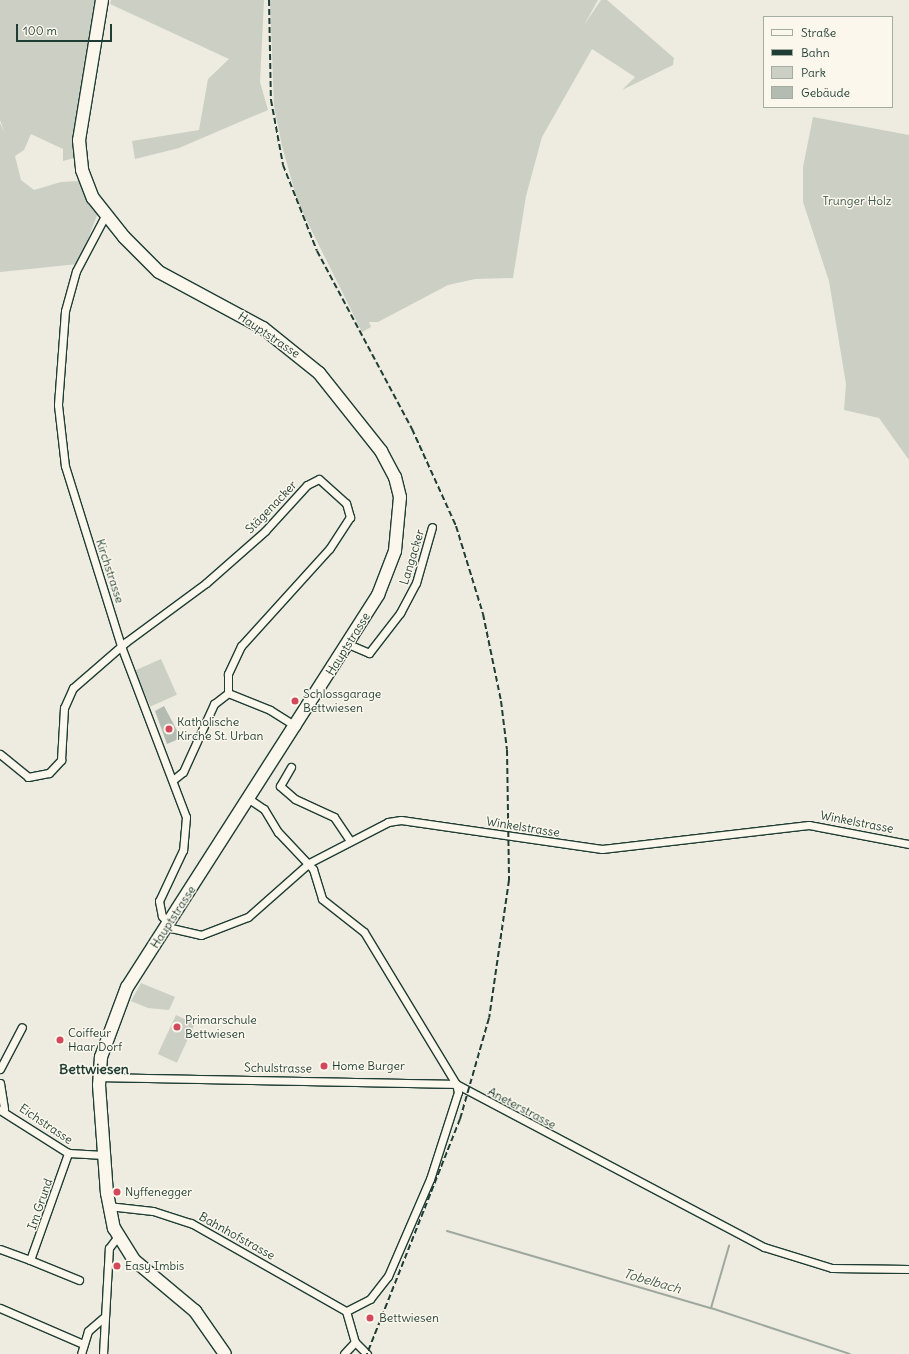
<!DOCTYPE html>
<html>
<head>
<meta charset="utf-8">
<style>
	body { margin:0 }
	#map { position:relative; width:909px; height:1354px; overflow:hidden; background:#eeece1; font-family:Delius,sans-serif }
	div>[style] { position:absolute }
	.green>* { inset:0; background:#cbcfc4; transform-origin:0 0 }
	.stream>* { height:2px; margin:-1px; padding:0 1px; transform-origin:1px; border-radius:1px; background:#9fa89f }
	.building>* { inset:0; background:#b4bbb0 }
	.roads { filter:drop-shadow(1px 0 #1f3d34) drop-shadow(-1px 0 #1f3d34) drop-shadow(0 1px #1f3d34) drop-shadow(0 -1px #1f3d34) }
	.street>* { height:7px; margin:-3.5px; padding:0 3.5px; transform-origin:3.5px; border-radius:3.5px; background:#fbf7ec }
	.primary>* { height:12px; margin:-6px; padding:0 6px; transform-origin:6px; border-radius:6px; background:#fbf7ec }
	.rail>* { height:2px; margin-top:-1px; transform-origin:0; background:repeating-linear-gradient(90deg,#1f3d34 0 6px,transparent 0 9px) }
	.dots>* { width:11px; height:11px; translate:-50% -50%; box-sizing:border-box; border:2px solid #fbf7ec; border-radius:50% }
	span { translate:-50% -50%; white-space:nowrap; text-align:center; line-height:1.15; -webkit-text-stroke:3px #fbf7ec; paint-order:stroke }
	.park-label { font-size:12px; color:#415a51 }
	.street-label { font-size:12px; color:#1f3d34 }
	.poi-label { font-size:12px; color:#1f3d34 }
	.left { translate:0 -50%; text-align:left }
	.water-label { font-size:13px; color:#455d54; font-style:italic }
	.quarter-label { font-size:14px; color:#1f3d34; font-weight:700 }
	.legend { position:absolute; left:763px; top:16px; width:130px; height:92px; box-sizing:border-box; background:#fbf7ec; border:1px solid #a3ada2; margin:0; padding:5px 7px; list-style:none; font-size:12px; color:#1f3d34 }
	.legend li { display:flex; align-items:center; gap:8px; height:20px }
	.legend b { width:20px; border:1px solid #a3ada2 }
	.scale { position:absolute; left:16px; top:24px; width:96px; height:18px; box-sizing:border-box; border:2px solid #1f3d34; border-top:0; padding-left:5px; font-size:12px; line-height:14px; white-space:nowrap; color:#1f3d34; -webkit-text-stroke:3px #fbf7ec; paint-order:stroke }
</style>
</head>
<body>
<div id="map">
	<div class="green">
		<div style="clip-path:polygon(0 0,100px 0,74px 158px,63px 161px,63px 149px,31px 134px,24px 150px,15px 156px,21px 180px,34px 190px,61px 182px,79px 181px,98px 213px,78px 264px,0 272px,0 123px,5px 134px,0 120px)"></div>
		<div style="clip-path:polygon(111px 0,264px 0,260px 82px,268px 110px,179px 148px,135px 159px,132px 141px,199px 130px,208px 79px,229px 59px,110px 4px)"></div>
		<div style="clip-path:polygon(270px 0,598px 0,584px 25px,601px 0,607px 0,674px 58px,673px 65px,622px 90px,635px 77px,592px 49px,542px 137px,526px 196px,513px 278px,475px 279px,448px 285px,378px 322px,369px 322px,371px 327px,362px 332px,298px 203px,282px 146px,274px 106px)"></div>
		<div style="clip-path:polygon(813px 117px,909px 135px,909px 460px,879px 418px,844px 410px,846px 384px,829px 281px,803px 202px,803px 167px)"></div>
		<div style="left:161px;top:659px;width:39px;height:29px;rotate:66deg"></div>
		<div style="clip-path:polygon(141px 983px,175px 997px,169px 1010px,148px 1008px,131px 1001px)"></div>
		<div style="left:176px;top:1015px;width:21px;height:43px;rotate:25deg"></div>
	</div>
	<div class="stream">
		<div style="left:447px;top:1231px;width:275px;rotate:16.3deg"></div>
		<div style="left:711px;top:1308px;width:146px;rotate:18.3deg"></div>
		<div style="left:711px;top:1308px;width:65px;rotate:-73.8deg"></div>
	</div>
	<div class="building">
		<div style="clip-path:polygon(164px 706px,181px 738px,167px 744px,155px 711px)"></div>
	</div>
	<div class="roads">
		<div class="street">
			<div style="left:105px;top:216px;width:62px;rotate:117.8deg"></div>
			<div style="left:76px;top:271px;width:41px;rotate:105.4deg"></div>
			<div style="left:65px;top:311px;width:94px;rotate:94.3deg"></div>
			<div style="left:58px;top:405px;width:61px;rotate:83.5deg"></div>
			<div style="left:65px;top:466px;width:189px;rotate:72.7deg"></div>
			<div style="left:121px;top:646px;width:183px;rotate:69.2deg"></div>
			<div style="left:186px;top:817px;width:33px;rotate:95deg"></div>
			<div style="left:183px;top:850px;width:56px;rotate:115.2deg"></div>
			<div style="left:159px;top:901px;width:15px;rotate:79deg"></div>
			<div style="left:162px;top:916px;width:15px;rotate:53deg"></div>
			<div style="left:171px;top:928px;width:31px;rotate:13deg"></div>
			<div style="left:201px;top:935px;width:50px;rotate:-21deg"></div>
			<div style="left:248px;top:917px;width:81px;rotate:-41.5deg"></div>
			<div style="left:309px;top:863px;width:89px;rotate:-27.4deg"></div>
			<div style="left:388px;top:822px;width:13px;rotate:-9deg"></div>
			<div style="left:401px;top:820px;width:203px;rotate:8.2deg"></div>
			<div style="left:602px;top:849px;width:208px;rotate:-6.6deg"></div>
			<div style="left:809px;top:825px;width:102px;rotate:10.8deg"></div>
			<div style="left:348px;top:644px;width:23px;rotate:23deg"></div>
			<div style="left:369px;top:653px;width:51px;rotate:-52.2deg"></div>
			<div style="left:400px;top:613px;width:34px;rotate:-62deg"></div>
			<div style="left:416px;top:583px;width:58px;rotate:-74.1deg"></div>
			<div style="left:0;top:754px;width:36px;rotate:39deg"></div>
			<div style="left:28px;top:777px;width:21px;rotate:-11deg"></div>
			<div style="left:49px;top:773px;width:18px;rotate:-47deg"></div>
			<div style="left:61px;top:760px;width:52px;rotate:-86.7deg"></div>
			<div style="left:64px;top:708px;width:22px;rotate:-66deg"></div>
			<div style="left:73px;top:688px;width:70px;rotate:-41deg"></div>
			<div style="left:126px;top:642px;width:99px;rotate:-36.4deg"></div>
			<div style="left:206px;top:583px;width:79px;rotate:-41.4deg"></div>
			<div style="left:265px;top:531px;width:62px;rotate:-47.6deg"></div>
			<div style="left:307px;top:485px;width:13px;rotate:-27deg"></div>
			<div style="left:319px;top:479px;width:36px;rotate:42deg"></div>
			<div style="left:346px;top:503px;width:15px;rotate:74deg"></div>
			<div style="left:350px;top:517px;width:38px;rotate:123deg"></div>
			<div style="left:329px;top:549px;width:131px;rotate:132.2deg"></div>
			<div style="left:241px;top:646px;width:31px;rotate:115deg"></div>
			<div style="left:228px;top:674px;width:19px;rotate:90deg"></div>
			<div style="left:291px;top:767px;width:22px;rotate:120deg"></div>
			<div style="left:280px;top:786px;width:20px;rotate:41deg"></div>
			<div style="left:295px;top:799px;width:43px;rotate:24.8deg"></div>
			<div style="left:334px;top:817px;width:29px;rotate:56deg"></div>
			<div style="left:173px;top:780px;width:13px;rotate:-39deg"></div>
			<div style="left:183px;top:772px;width:75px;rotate:-65.5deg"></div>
			<div style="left:214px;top:704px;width:18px;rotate:-38deg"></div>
			<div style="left:228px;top:693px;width:45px;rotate:22deg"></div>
			<div style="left:270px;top:710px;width:31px;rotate:32deg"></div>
			<div style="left:249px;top:799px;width:18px;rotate:34deg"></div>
			<div style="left:264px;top:809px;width:27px;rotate:59deg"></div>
			<div style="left:278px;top:832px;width:51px;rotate:46.6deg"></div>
			<div style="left:313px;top:869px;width:31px;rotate:73deg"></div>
			<div style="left:322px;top:899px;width:53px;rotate:38.2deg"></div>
			<div style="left:364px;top:932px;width:178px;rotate:58.8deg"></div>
			<div style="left:456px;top:1084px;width:8px;rotate:76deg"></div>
			<div style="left:458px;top:1092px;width:91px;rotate:107.8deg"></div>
			<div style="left:430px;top:1179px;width:106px;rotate:113.4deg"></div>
			<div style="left:388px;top:1276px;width:29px;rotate:128deg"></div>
			<div style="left:370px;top:1299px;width:27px;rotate:153deg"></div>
			<div style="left:0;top:1069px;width:47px;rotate:-62.4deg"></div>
			<div style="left:99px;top:1077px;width:357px;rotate:1.1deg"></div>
			<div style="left:456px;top:1084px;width:348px;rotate:27.9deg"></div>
			<div style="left:764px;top:1247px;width:71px;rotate:17.2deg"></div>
			<div style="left:832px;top:1268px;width:77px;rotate:0.7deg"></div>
			<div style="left:0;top:1083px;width:26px;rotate:81deg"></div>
			<div style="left:0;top:1110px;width:80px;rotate:32.3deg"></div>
			<div style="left:68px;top:1153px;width:36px;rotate:3deg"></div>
			<div style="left:108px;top:1206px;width:45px;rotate:6.3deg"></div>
			<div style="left:153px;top:1211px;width:40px;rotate:18deg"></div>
			<div style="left:191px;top:1223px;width:178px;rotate:29.6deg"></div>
			<div style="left:346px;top:1311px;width:32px;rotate:74deg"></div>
			<div style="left:355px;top:1342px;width:16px;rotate:133deg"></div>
			<div style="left:0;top:1249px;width:32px;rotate:20deg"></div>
			<div style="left:30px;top:1260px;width:114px;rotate:-70.4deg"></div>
			<div style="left:30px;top:1260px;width:53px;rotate:22.2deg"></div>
			<div style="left:0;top:1308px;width:88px;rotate:23.4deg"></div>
			<div style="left:355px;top:1342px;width:17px;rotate:45deg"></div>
			<div style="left:81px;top:1354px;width:24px;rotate:-73deg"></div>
			<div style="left:88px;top:1331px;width:20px;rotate:-41deg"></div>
			<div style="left:103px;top:1354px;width:106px;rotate:-86.8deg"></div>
			<div style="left:109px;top:1248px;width:15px;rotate:-53deg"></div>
		</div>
		<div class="primary">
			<div style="left:102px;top:0;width:142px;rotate:99.3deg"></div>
			<div style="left:79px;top:140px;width:30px;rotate:84deg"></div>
			<div style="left:82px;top:170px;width:30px;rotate:69deg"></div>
			<div style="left:93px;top:198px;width:50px;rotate:51.5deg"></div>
			<div style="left:124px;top:237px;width:49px;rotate:45deg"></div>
			<div style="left:159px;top:272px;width:118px;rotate:28.3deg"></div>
			<div style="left:263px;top:328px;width:72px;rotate:38.8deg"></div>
			<div style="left:319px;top:373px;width:100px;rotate:51.5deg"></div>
			<div style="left:381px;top:451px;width:30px;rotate:62deg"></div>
			<div style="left:395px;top:477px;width:21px;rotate:76deg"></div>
			<div style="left:400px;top:497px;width:54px;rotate:95.3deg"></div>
			<div style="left:395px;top:551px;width:47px;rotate:111.1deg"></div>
			<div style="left:378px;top:595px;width:465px;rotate:122.6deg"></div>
			<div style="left:127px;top:987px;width:75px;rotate:110.4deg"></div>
			<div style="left:101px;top:1057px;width:28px;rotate:94deg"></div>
			<div style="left:99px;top:1085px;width:108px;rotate:85.8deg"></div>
			<div style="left:107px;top:1193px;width:36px;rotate:79deg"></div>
			<div style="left:114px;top:1228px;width:38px;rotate:58deg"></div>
			<div style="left:134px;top:1260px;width:80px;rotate:39.9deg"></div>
			<div style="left:195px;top:1311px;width:52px;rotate:55.1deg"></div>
		</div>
	</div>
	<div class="rail">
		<div style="left:269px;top:0;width:100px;rotate:88.9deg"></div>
		<div style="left:271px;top:100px;width:66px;rotate:79.5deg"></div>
		<div style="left:283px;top:165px;width:92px;rotate:68.4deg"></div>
		<div style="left:317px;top:251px;width:202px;rotate:61.9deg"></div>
		<div style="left:412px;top:429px;width:107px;rotate:65.6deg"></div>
		<div style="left:456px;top:526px;width:92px;rotate:72.9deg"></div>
		<div style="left:483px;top:614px;width:89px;rotate:78.3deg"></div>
		<div style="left:501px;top:701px;width:49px;rotate:83deg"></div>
		<div style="left:507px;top:750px;width:130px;rotate:89.1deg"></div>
		<div style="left:509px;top:880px;width:139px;rotate:98.2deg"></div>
		<div style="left:489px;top:1018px;width:105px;rotate:106deg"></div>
		<div style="left:460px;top:1119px;width:253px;rotate:111.6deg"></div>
	</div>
	<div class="dots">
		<div style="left:295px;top:701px;background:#d1495b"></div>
		<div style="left:169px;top:729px;background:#d1495b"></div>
		<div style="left:177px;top:1027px;background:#d1495b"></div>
		<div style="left:60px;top:1040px;background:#d1495b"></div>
		<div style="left:324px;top:1066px;background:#d1495b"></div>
		<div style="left:117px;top:1192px;background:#d1495b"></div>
		<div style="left:117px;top:1266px;background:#d1495b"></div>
		<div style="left:370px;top:1318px;background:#d1495b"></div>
	</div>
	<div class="park-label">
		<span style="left:857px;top:201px">Trunger Holz</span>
	</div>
	<div class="street-label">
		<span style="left:269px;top:335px;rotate:34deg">Hauptstrasse</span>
		<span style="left:271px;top:507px;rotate:-46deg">Stägenacker</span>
		<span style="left:412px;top:557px;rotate:-73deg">Langacker</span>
		<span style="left:110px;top:571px;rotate:72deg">Kirchstrasse</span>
		<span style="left:348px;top:644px;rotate:-58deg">Hauptstrasse</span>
		<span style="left:857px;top:822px;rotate:11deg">Winkelstrasse</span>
		<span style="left:523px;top:827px;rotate:9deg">Winkelstrasse</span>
		<span style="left:173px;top:917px;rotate:-57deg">Hauptstrasse</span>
		<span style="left:278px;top:1068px;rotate:1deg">Schulstrasse</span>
		<span style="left:522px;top:1108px;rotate:28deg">Aneterstrasse</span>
		<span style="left:46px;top:1124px;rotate:34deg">Eichstrasse</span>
		<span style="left:40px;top:1204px;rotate:-71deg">Im Grund</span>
		<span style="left:237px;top:1236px;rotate:29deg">Bahnhofstrasse</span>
	</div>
	<div class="poi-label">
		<span class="left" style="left:303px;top:701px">Schlossgarage<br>Bettwiesen</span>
		<span class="left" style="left:177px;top:729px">Katholische<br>Kirche St. Urban</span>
		<span class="left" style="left:185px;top:1027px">Primarschule<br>Bettwiesen</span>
		<span class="left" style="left:68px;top:1040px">Coiffeur<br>Haar Dorf</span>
		<span class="left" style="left:332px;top:1066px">Home Burger</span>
		<span class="left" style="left:125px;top:1192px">Nyffenegger</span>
		<span class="left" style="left:125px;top:1266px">Easy Imbis</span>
		<span class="left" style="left:379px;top:1318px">Bettwiesen</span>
	</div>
	<div class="water-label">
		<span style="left:652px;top:1282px;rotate:16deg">Tobelbach</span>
	</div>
	<div class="quarter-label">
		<span style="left:94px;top:1069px">Bettwiesen</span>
	</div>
	<ul class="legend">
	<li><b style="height:5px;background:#fbf7ec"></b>Straße</li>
	<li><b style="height:5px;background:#1f3d34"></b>Bahn</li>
	<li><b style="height:11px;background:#cbcfc4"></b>Park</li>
	<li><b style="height:11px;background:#b4bbb0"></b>Gebäude</li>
	</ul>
	<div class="scale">100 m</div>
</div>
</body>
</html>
